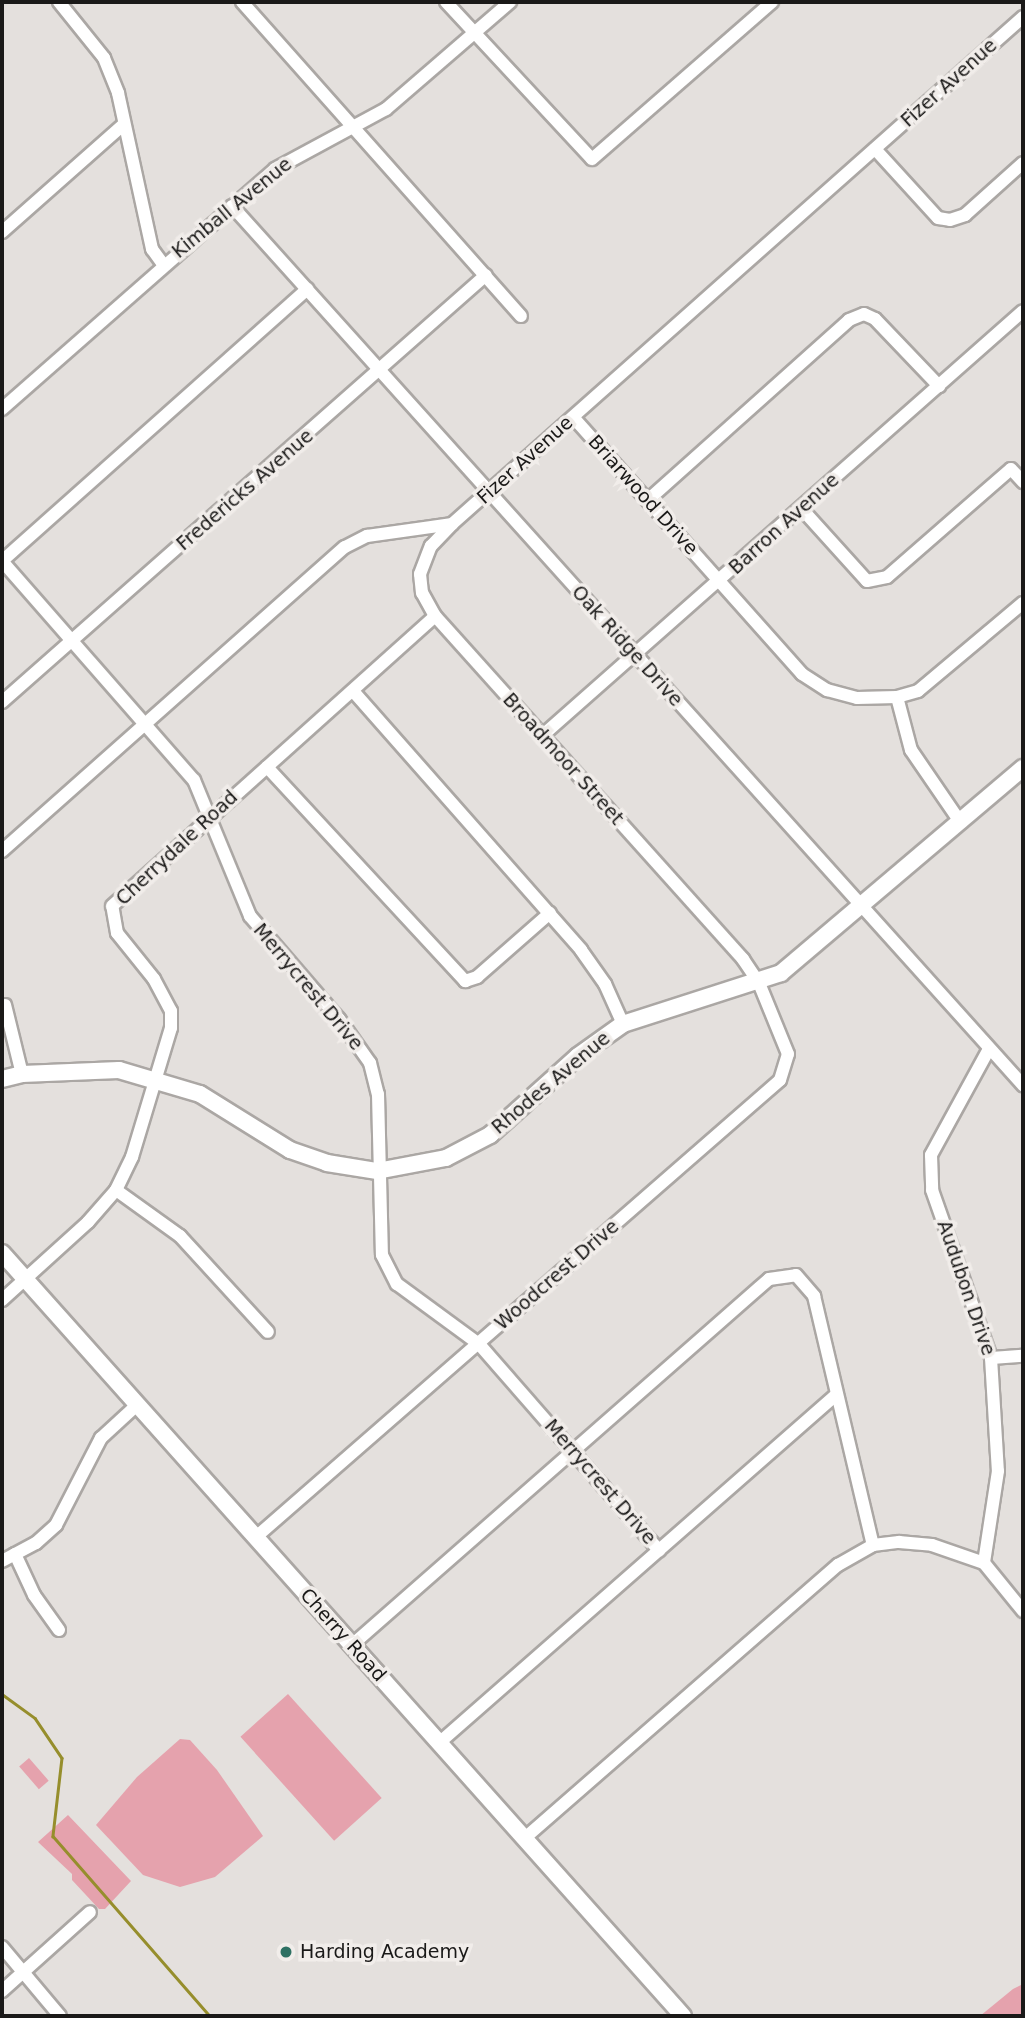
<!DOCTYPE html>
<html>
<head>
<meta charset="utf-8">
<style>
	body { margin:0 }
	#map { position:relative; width:1025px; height:2018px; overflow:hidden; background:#e4e0dd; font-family:"DejaVu Sans",sans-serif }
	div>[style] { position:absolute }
	.green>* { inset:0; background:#e5a2ad; transform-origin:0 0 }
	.stream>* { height:2.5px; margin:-1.25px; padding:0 1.25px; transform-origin:1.25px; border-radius:1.25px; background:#968e2c }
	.roads { filter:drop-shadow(2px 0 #aba7a4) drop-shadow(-2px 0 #aba7a4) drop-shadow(0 2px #aba7a4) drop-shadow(0 -2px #aba7a4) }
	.minor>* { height:12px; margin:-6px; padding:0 6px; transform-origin:6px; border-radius:6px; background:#fff }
	.major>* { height:16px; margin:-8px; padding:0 8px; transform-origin:8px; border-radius:8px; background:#fff }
	.dots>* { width:19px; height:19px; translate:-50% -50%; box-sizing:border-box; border:4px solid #f1edea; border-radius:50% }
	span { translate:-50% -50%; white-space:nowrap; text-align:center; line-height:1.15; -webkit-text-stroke:7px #f1edea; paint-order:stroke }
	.street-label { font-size:19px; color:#1a1918 }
	.poi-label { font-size:19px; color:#1a1918 }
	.left { translate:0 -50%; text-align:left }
	.frame { position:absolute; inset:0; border:4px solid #1a1918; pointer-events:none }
</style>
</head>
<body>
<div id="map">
	<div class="green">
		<div style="left:288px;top:1694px;width:140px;height:64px;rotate:48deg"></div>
		<div style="clip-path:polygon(180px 1739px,190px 1740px,217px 1770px,263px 1836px,215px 1877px,180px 1887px,143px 1875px,96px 1825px,137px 1777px)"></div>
		<div style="left:29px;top:1758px;width:30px;height:13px;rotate:49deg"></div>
		<div style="clip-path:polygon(68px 1815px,131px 1881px,105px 1909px,99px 1909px,72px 1880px,72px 1874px,38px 1842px)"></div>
		<div style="clip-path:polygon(1023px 1984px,1023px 2016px,980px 2016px,1013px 1989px)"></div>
	</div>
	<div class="stream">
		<div style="left:2px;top:1694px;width:41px;rotate:36deg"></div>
		<div style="left:35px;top:1718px;width:48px;rotate:56deg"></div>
		<div style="left:62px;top:1758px;width:79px;rotate:96.6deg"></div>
		<div style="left:53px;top:1836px;width:239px;rotate:48.9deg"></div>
	</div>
	<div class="roads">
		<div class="minor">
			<div style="left:59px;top:2px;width:72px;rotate:51.2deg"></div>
			<div style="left:104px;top:58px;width:38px;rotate:68deg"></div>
			<div style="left:118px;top:93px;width:160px;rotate:77.7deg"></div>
			<div style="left:152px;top:249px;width:19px;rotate:54deg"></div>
			<div style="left:242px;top:2px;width:420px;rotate:48.4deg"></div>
			<div style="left:446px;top:2px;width:214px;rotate:47.1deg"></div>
			<div style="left:592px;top:159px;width:239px;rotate:-41.1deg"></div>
			<div style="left:875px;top:149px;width:93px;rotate:47.6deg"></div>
			<div style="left:938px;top:218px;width:12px;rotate:9deg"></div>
			<div style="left:950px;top:220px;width:16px;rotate:-18deg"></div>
			<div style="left:965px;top:215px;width:78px;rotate:-41.9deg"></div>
			<div style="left:232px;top:206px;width:1183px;rotate:48.02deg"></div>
			<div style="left:2px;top:232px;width:160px;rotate:-41.5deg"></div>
			<div style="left:2px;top:409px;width:363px;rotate:-41.3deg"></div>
			<div style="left:275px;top:169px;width:126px;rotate:-28.4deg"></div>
			<div style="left:386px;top:109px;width:164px;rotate:-40.8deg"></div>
			<div style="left:573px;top:417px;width:344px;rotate:48.3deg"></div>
			<div style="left:802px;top:674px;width:30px;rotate:33deg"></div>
			<div style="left:827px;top:690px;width:31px;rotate:15deg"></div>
			<div style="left:857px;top:698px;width:40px;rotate:-1.4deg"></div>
			<div style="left:897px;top:697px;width:22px;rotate:-16deg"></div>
			<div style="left:918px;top:691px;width:137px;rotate:-40deg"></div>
			<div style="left:648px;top:500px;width:270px;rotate:-41.8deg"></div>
			<div style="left:849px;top:320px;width:16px;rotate:-22deg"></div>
			<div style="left:864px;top:314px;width:12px;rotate:24deg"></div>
			<div style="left:875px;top:319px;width:93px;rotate:46.3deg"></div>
			<div style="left:801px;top:508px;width:98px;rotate:47.9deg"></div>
			<div style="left:867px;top:581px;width:20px;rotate:-11deg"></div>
			<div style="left:887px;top:577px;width:164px;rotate:-41.1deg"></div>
			<div style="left:1011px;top:469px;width:18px;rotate:47deg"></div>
			<div style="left:2px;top:561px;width:291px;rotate:48.8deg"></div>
			<div style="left:194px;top:780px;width:147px;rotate:67.6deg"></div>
			<div style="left:250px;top:916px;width:136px;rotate:49.2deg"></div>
			<div style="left:339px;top:1019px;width:54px;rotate:54.8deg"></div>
			<div style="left:370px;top:1063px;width:32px;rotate:76deg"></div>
			<div style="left:378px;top:1094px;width:161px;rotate:88.6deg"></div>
			<div style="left:382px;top:1255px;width:33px;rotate:63deg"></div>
			<div style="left:397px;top:1284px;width:102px;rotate:36.2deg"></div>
			<div style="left:479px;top:1344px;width:274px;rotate:48.9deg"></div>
			<div style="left:2px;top:561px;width:409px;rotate:-41.7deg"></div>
			<div style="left:353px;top:691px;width:345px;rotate:48.6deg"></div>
			<div style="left:581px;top:950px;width:42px;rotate:54.8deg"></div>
			<div style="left:605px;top:984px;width:44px;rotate:65.8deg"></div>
			<div style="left:897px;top:697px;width:55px;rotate:75.2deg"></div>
			<div style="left:911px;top:750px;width:88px;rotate:55.6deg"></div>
			<div style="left:2px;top:702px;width:645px;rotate:-41.42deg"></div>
			<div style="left:543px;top:735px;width:640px;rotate:-41.46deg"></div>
			<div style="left:267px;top:767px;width:292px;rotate:47.2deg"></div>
			<div style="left:465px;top:981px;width:13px;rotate:-18deg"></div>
			<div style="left:477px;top:977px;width:97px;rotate:-41.2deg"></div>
			<div style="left:2px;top:851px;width:458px;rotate:-41.6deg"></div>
			<div style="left:345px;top:547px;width:25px;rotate:-27deg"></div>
			<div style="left:367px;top:536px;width:86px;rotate:-8deg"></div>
			<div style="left:452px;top:524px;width:764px;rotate:-41.6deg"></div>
			<div style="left:5px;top:1005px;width:71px;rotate:76.2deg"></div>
			<div style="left:989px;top:1049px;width:121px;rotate:118.7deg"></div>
			<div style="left:931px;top:1155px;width:35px;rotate:88deg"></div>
			<div style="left:932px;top:1190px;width:178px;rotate:70.6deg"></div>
			<div style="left:991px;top:1358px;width:113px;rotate:86.5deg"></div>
			<div style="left:998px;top:1471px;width:93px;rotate:98.7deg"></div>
			<div style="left:984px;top:1563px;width:62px;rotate:50.9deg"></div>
			<div style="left:116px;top:1190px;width:79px;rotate:35.7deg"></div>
			<div style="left:180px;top:1236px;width:130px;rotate:47.5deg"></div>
			<div style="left:2px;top:1300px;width:116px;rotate:-42.2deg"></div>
			<div style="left:88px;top:1222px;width:43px;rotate:-48.8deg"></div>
			<div style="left:116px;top:1190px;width:37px;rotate:-64deg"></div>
			<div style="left:132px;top:1157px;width:135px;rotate:-73.2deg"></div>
			<div style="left:171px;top:1028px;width:17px;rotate:-90deg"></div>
			<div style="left:171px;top:1011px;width:36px;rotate:-118deg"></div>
			<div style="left:154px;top:979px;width:59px;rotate:-128.8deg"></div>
			<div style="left:117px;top:933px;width:27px;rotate:-100deg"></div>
			<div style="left:112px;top:906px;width:434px;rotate:-41.9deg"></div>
			<div style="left:991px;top:1358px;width:32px;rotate:-4deg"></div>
			<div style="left:256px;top:1537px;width:695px;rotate:-41.09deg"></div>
			<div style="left:780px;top:1080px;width:27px;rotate:-73deg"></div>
			<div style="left:788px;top:1054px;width:77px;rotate:-112.2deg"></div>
			<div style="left:759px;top:983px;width:29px;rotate:-124deg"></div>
			<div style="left:743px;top:959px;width:461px;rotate:-131.9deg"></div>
			<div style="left:435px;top:616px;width:26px;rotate:-119deg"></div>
			<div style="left:422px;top:593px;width:19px;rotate:-96deg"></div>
			<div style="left:420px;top:574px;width:30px;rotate:-69deg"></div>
			<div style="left:431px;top:546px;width:30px;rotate:-46deg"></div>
			<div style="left:15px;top:1554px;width:45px;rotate:65.1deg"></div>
			<div style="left:34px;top:1595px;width:43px;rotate:54.5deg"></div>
			<div style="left:2px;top:1561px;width:38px;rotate:-28deg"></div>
			<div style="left:36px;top:1543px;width:27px;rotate:-42deg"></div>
			<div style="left:56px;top:1525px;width:98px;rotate:-62.7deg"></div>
			<div style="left:101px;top:1438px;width:50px;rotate:-42.6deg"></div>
			<div style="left:352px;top:1645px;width:555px;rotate:-41.27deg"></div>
			<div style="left:769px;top:1279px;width:27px;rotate:-8deg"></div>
			<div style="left:796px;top:1275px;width:28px;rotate:49deg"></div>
			<div style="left:814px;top:1296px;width:256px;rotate:76.7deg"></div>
			<div style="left:439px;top:1743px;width:529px;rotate:-41.25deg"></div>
			<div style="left:526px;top:1837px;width:414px;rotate:-41.1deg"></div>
			<div style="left:838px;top:1565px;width:40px;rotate:-29.7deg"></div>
			<div style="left:873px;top:1545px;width:26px;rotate:-7deg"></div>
			<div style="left:899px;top:1542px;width:33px;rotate:5deg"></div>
			<div style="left:932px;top:1545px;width:55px;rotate:19.1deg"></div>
			<div style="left:2px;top:1947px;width:90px;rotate:50deg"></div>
			<div style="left:2px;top:1991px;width:118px;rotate:-41.9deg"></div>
		</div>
		<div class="major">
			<div style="left:2px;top:1079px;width:21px;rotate:-14deg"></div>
			<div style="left:22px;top:1074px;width:97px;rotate:-2.4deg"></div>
			<div style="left:119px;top:1070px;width:84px;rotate:16.5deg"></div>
			<div style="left:200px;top:1094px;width:106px;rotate:31.9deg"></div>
			<div style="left:290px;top:1150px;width:39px;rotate:19deg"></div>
			<div style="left:327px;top:1163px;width:51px;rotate:9.1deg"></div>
			<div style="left:377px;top:1171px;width:70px;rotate:-10.7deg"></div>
			<div style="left:446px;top:1158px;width:50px;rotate:-27.6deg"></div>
			<div style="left:490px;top:1135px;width:118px;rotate:-41.9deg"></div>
			<div style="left:578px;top:1056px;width:55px;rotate:-35.4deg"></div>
			<div style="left:623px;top:1024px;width:166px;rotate:-17.9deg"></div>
			<div style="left:781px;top:973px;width:317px;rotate:-40.3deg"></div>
			<div style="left:2px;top:1253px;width:1023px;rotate:48.25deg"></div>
		</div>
	</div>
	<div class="dots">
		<div style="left:286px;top:1952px;background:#2e7163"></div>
	</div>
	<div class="street-label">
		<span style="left:949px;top:83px;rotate:-42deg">Fizer Avenue</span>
		<span style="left:232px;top:208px;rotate:-39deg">Kimball Avenue</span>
		<span style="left:525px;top:460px;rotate:-42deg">Fizer Avenue</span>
		<span style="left:245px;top:490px;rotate:-41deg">Fredericks Avenue</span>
		<span style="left:643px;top:495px;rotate:48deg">Briarwood Drive</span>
		<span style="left:784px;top:524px;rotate:-42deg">Barron Avenue</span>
		<span style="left:627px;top:646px;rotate:48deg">Oak Ridge Drive</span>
		<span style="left:563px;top:759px;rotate:48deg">Broadmoor Street</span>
		<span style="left:177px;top:848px;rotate:-43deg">Cherrydale Road</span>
		<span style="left:308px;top:987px;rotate:50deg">Merrycrest Drive</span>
		<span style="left:551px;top:1083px;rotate:-40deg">Rhodes Avenue</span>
		<span style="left:557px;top:1275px;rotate:-41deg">Woodcrest Drive</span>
		<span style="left:966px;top:1288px;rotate:71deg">Audubon Drive</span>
		<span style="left:600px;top:1482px;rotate:49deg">Merrycrest Drive</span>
		<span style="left:343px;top:1635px;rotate:48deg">Cherry Road</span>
	</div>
	<div class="poi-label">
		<span class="left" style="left:300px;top:1952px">Harding Academy</span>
	</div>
	<div class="frame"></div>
</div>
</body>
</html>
